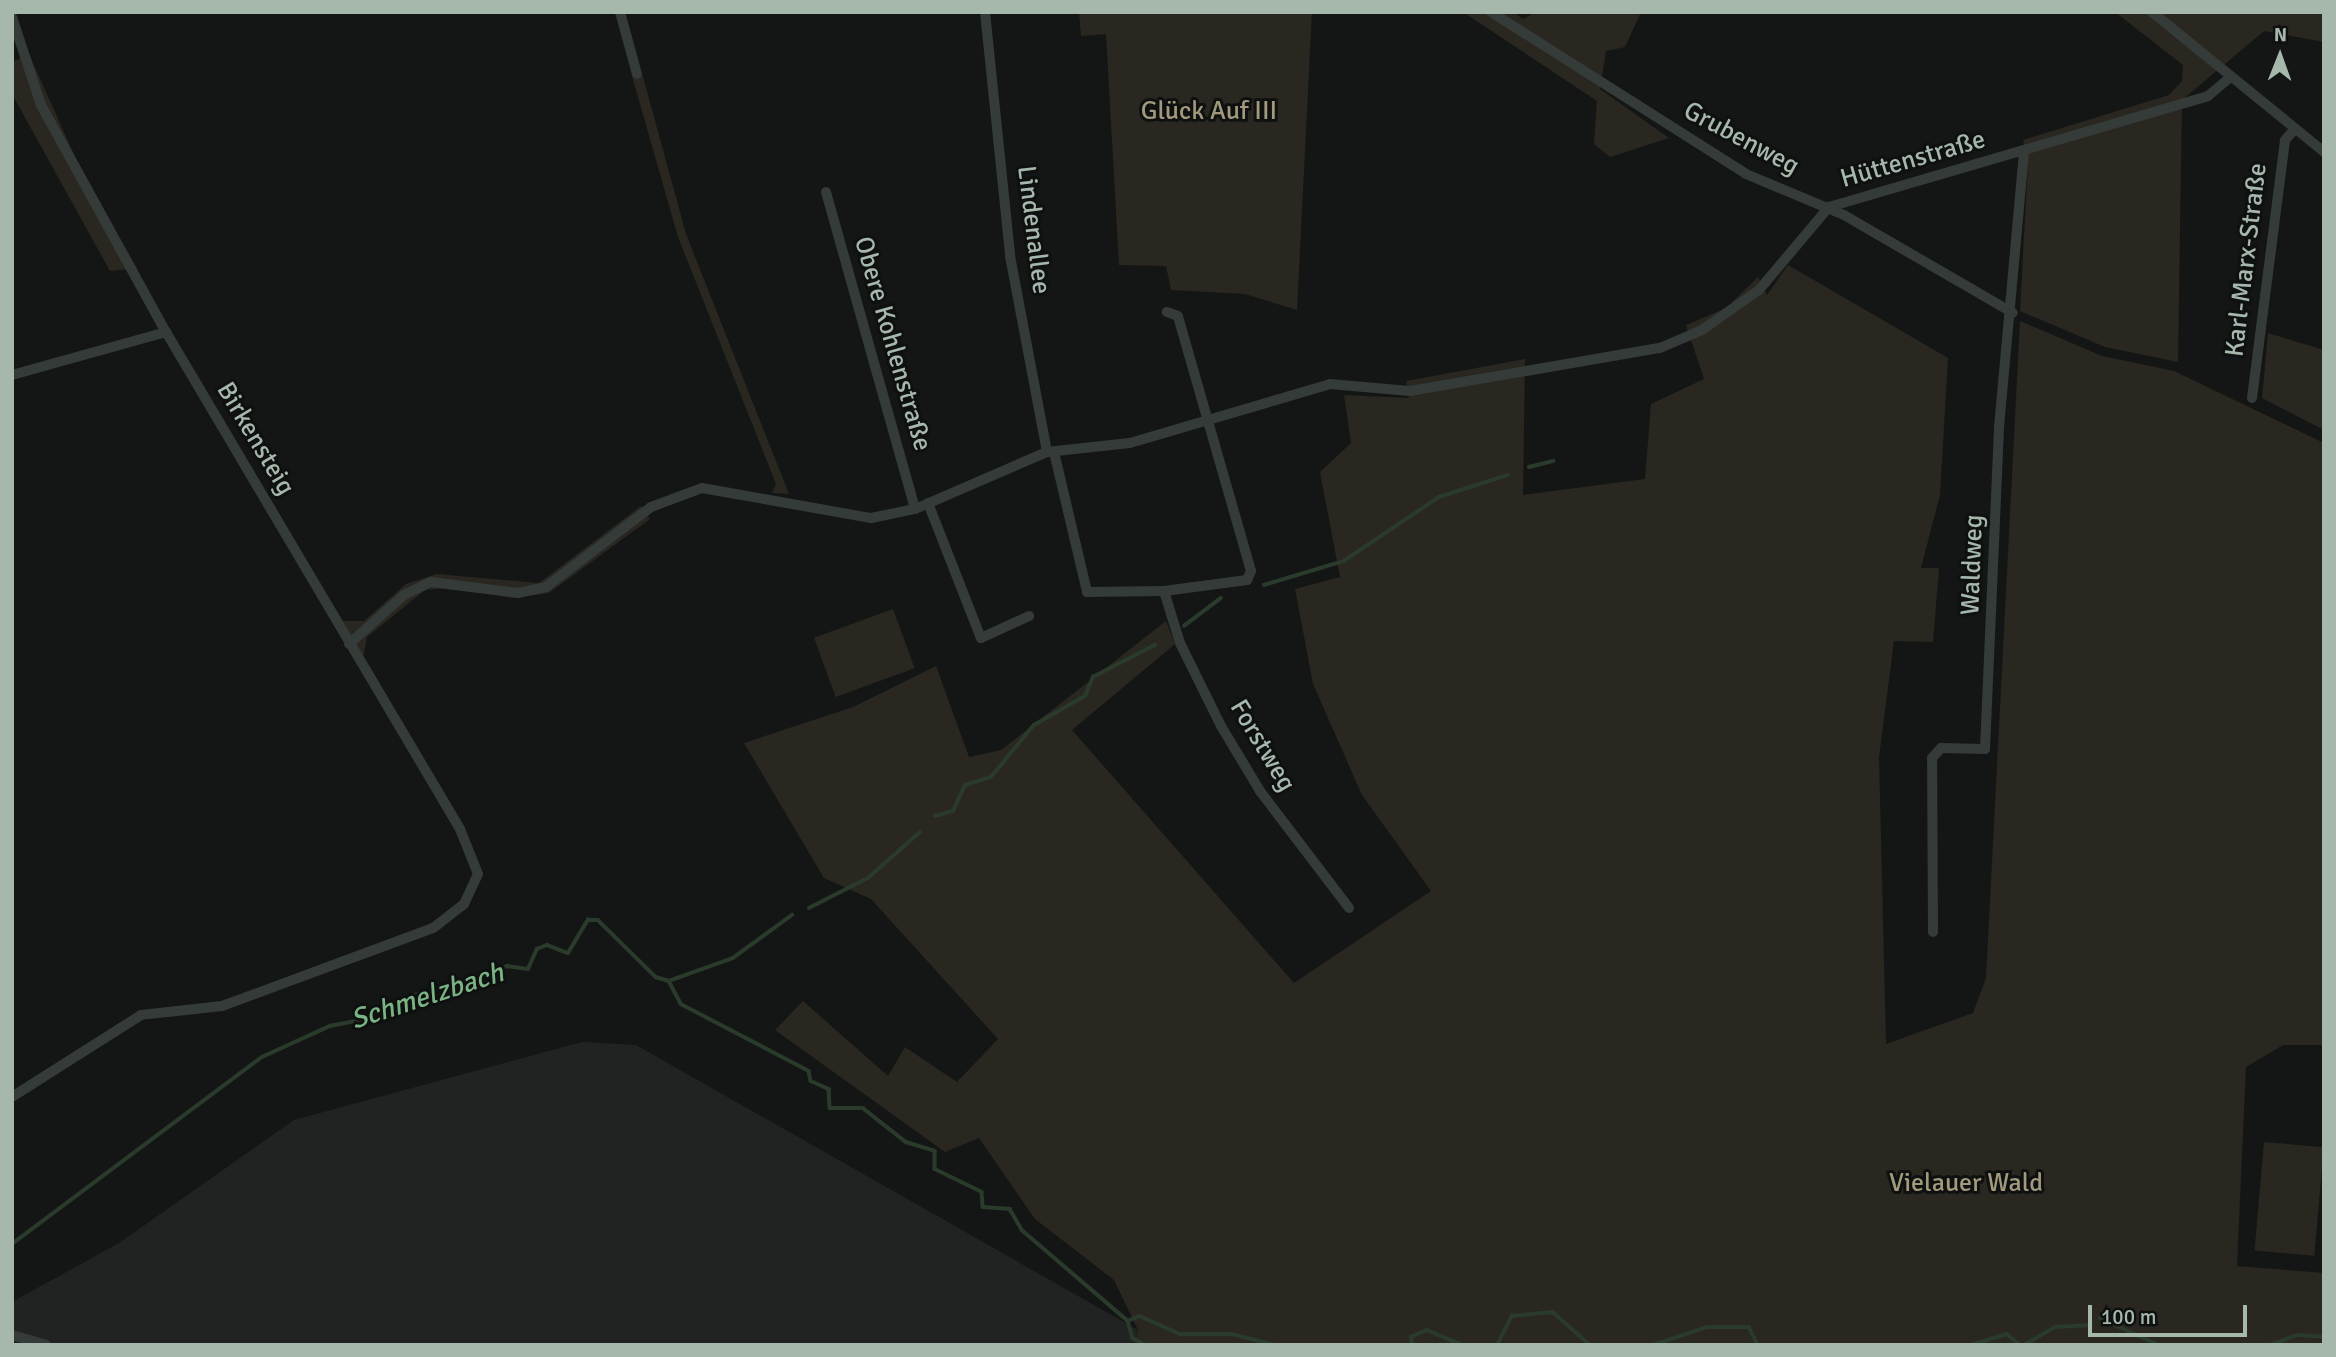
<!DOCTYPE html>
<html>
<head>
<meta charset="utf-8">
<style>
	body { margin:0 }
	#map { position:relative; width:2336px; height:1357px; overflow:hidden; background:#141616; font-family:Signika,sans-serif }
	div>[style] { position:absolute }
	.built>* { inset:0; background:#202322 }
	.green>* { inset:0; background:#292720; transform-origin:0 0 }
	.stream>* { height:3.5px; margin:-1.75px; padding:0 1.75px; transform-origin:1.75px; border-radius:1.75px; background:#2a3b2c }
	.minor>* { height:10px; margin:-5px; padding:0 5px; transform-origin:5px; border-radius:5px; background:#353b39 }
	span { translate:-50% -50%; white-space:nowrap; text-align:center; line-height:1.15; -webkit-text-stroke:6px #0f1111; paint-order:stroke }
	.park-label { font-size:26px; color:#a3997c }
	.street-label { font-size:26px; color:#a6b7ac }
	.water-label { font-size:28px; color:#7bb484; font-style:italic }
	.frame { position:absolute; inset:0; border:14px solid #a6b7ac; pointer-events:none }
	.north { position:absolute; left:2245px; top:21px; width:70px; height:70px; -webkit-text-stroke:5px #0f1111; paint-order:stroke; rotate:1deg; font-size:19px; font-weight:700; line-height:28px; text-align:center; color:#a6b7ac }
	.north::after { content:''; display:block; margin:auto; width:24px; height:32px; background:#a6b7ac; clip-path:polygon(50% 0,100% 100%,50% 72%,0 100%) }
	.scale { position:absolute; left:2088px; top:1305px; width:159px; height:32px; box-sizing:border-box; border:4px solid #a6b7ac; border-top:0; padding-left:9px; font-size:21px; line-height:24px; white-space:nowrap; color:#a6b7ac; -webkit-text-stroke:5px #0f1111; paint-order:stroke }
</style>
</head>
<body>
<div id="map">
	<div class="built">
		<div style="clip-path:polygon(582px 1042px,636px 1045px,1138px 1330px,1136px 1345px,12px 1345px,12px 1302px,119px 1243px,294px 1120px)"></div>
	</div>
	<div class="green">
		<div style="clip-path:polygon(1079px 12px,1312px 12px,1297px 310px,1245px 294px,1171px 290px,1166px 266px,1119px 265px,1106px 34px,1081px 36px)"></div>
		<div style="clip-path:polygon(1463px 12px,1513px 12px,1523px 19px,1536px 12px,1641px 12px,1625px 47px,1606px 51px,1600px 89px,1669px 138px,1610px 157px,1594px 144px,1597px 101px)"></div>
		<div style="clip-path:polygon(2115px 12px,2324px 12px,2324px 42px,2264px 31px,2182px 100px,2178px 362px,2105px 347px,2020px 311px,2028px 162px,2023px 140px,2169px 95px,2182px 81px,2183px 65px)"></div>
		<div style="clip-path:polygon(29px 54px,84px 177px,137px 268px,110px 271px,12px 94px,12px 62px)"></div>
		<div style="clip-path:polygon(642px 73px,686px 234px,789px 494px,772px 493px,776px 484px,678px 237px,632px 76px)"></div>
		<div style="clip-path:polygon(1788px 265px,1948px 358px,1940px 495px,1921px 568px,1939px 568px,1933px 642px,1894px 641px,1879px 757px,1886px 1044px,1973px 1013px,1986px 978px,2020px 321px,2102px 356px,2174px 371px,2324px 443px,2324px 1045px,2283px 1045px,2246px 1067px,2237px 1266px,2324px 1273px,2324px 1345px,1136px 1345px,1138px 1330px,1114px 1280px,1035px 1219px,979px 1138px,945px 1152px,775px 1030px,803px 1001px,888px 1076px,905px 1047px,957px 1082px,998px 1039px,871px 899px,824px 878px,744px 743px,853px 707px,936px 666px,969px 757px,1001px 750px,1166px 621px,1175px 644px,1072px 730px,1294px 983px,1431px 891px,1362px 795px,1313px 684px,1295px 589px,1340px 577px,1320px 472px,1351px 443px,1344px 395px,1409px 398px,1406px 381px,1525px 359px,1523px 495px,1645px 479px,1651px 404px,1704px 379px,1686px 325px,1726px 308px,1758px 277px,1767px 295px)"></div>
		<div style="clip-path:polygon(2268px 333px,2324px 350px,2324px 430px,2262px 398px)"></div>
		<div style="clip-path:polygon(641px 506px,650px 519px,549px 593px,513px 598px,456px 587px,425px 590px,367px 637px,363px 658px,343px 621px,364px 621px,406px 584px,437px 574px,539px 583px)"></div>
		<div style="left:893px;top:609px;width:63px;height:84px;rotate:70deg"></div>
		<div style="left:2264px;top:1142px;width:60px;height:109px;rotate:5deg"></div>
	</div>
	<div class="stream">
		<div style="left:1529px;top:467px;width:25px;rotate:-14deg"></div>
		<div style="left:1264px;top:585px;width:84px;rotate:-16.7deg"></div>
		<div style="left:1344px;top:561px;width:115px;rotate:-34deg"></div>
		<div style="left:1439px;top:497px;width:72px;rotate:-17.7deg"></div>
		<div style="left:1184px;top:626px;width:46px;rotate:-37.1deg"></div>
		<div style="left:935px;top:816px;width:19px;rotate:-16deg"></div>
		<div style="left:953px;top:811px;width:29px;rotate:-65deg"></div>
		<div style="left:965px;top:785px;width:27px;rotate:-17deg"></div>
		<div style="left:991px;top:777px;width:67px;rotate:-50.4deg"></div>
		<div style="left:1034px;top:725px;width:59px;rotate:-29.6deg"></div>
		<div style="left:1085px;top:696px;width:21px;rotate:-67deg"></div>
		<div style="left:1093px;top:677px;width:70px;rotate:-27.3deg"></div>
		<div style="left:809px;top:908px;width:66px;rotate:-27deg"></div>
		<div style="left:868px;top:878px;width:69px;rotate:-41.5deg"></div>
		<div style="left:669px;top:981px;width:68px;rotate:-19.8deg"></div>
		<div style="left:733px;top:958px;width:73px;rotate:-36.1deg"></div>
		<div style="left:12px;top:1244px;width:312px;rotate:-36.8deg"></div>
		<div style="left:262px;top:1057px;width:75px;rotate:-24.5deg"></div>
		<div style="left:330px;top:1026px;width:52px;rotate:-11.1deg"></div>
		<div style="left:381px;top:1016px;width:39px;rotate:-32deg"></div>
		<div style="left:414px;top:995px;width:65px;rotate:-11.5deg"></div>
		<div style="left:478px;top:982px;width:33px;rotate:-29deg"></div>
		<div style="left:507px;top:966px;width:21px;rotate:8deg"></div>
		<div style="left:528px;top:969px;width:22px;rotate:-66deg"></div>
		<div style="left:537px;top:949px;width:11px;rotate:-22deg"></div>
		<div style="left:547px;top:945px;width:22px;rotate:21deg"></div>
		<div style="left:568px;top:953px;width:39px;rotate:-59deg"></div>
		<div style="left:588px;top:920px;width:10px"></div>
		<div style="left:598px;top:920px;width:81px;rotate:44.5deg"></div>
		<div style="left:656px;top:977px;width:14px;rotate:17deg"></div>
		<div style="left:669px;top:981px;width:26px;rotate:62deg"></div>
		<div style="left:681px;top:1004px;width:144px;rotate:27.6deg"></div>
		<div style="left:809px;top:1071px;width:10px;rotate:79deg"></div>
		<div style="left:811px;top:1081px;width:20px;rotate:24deg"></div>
		<div style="left:829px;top:1089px;width:19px;rotate:87deg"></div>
		<div style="left:830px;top:1108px;width:33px"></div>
		<div style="left:863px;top:1108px;width:55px;rotate:38.3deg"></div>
		<div style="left:906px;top:1142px;width:30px;rotate:17deg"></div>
		<div style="left:935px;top:1151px;width:18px;rotate:90deg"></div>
		<div style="left:935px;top:1169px;width:52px;rotate:26.1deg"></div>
		<div style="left:982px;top:1192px;width:15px;rotate:86deg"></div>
		<div style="left:983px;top:1207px;width:27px;rotate:4deg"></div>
		<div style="left:1010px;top:1209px;width:24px;rotate:60deg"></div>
		<div style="left:1022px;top:1230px;width:140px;rotate:40.6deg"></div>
		<div style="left:1128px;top:1321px;width:13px;rotate:-23deg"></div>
		<div style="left:1140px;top:1316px;width:44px;rotate:24.2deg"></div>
		<div style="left:1180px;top:1334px;width:52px"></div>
		<div style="left:1232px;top:1334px;width:44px;rotate:14.3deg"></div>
		<div style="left:2100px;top:1318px;width:65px;rotate:24.6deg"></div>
		<div style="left:1128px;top:1321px;width:18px;rotate:74deg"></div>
		<div style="left:1133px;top:1338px;width:14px;rotate:30deg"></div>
		<div style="left:1297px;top:1345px;width:28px"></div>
		<div style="left:1412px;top:1345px;width:8px;rotate:-97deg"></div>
		<div style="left:1411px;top:1337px;width:17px;rotate:-24deg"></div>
		<div style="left:1427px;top:1330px;width:39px;rotate:23deg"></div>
		<div style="left:1465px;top:1345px;width:30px"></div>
		<div style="left:1497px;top:1345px;width:33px;rotate:-63deg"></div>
		<div style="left:1512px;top:1316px;width:41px;rotate:-5.6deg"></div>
		<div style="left:1553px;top:1312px;width:50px;rotate:41.7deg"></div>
		<div style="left:1653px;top:1345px;width:57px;rotate:-18.4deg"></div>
		<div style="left:1707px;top:1327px;width:42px"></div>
		<div style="left:1749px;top:1327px;width:20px;rotate:63deg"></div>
		<div style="left:1971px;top:1345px;width:38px;rotate:-17deg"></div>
		<div style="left:2007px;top:1334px;width:17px;rotate:40deg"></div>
		<div style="left:2024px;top:1345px;width:36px;rotate:-30deg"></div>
		<div style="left:2055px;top:1327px;width:36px;rotate:-3deg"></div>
		<div style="left:2270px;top:1345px;width:30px;rotate:-20deg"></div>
		<div style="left:2298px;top:1335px;width:26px;rotate:4deg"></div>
	</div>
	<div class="minor">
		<div style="left:620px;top:12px;width:64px;rotate:74.7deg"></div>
		<div style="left:985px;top:12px;width:245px;rotate:84.1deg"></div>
		<div style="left:1010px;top:256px;width:199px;rotate:79.3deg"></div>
		<div style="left:1491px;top:12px;width:302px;rotate:32.4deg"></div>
		<div style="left:1746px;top:174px;width:106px;rotate:22.7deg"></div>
		<div style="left:1844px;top:215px;width:195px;rotate:30.1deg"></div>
		<div style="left:2152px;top:12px;width:222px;rotate:39.1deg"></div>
		<div style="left:12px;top:17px;width:93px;rotate:71.8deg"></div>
		<div style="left:41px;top:105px;width:259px;rotate:61.2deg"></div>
		<div style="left:166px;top:332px;width:577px;rotate:59.39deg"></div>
		<div style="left:460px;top:829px;width:48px;rotate:68.2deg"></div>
		<div style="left:478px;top:874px;width:33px;rotate:115deg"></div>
		<div style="left:464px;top:904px;width:39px;rotate:142deg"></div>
		<div style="left:433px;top:928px;width:225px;rotate:159.7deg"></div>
		<div style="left:222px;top:1006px;width:81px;rotate:173.7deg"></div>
		<div style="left:141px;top:1015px;width:153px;rotate:147.6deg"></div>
		<div style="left:826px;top:192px;width:329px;rotate:74.3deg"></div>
		<div style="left:12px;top:375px;width:160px;rotate:-15.6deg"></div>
		<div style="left:2252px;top:398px;width:260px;rotate:-82.7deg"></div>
		<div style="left:2285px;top:140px;width:12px;rotate:-48deg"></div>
		<div style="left:1054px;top:452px;width:144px;rotate:76.7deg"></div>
		<div style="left:1087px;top:592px;width:77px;rotate:-0.7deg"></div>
		<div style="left:1164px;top:591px;width:84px;rotate:-7.5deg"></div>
		<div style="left:1247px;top:580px;width:10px;rotate:-66deg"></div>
		<div style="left:1251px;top:571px;width:265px;rotate:-106deg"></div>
		<div style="left:1178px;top:316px;width:12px;rotate:-160deg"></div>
		<div style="left:928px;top:503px;width:145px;rotate:68.6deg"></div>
		<div style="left:981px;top:638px;width:53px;rotate:-24.6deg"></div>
		<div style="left:1164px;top:591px;width:54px;rotate:72.9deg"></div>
		<div style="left:1180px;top:643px;width:93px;rotate:63.7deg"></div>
		<div style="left:1221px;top:726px;width:76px;rotate:59deg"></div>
		<div style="left:1260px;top:791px;width:147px;rotate:52.7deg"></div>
		<div style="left:349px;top:644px;width:74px;rotate:-41.7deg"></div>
		<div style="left:404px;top:595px;width:30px;rotate:-26deg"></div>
		<div style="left:431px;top:582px;width:88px;rotate:7.2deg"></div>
		<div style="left:518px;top:593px;width:29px;rotate:-12deg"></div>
		<div style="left:546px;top:587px;width:132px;rotate:-37.3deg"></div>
		<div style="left:651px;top:507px;width:54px;rotate:-20.4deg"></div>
		<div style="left:702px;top:488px;width:172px;rotate:10.1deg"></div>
		<div style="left:871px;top:518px;width:45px;rotate:-11.6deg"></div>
		<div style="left:915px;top:509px;width:144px;rotate:-23.4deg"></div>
		<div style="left:1047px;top:452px;width:83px;rotate:-6.2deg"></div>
		<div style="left:1130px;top:443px;width:209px;rotate:-16.4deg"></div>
		<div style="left:1330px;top:384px;width:80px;rotate:5deg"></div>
		<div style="left:1410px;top:391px;width:254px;rotate:-9.8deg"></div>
		<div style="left:1660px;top:348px;width:46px;rotate:-23.2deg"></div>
		<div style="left:1702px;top:330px;width:70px;rotate:-35.1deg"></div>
		<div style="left:1759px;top:290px;width:109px;rotate:-49.9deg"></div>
		<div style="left:1829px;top:207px;width:395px;rotate:-16.3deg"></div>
		<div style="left:2208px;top:96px;width:26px;rotate:-40deg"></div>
		<div style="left:1933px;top:932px;width:174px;rotate:-90.3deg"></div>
		<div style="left:1932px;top:758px;width:13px;rotate:-48deg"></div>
		<div style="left:1941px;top:748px;width:44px;rotate:1.3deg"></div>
		<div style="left:1985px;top:749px;width:322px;rotate:-87.5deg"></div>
		<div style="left:1999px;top:427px;width:276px;rotate:-84.8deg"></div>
		<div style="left:12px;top:1335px;width:35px;rotate:16deg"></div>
	</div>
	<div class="park-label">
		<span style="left:1209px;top:112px">Glück Auf III</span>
		<span style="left:1966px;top:1184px">Vielauer Wald</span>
	</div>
	<div class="street-label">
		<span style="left:1741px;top:139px;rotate:28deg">Grubenweg</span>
		<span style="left:1913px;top:160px;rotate:-16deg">Hüttenstraße</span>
		<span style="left:1033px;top:230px;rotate:83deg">Lindenallee</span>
		<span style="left:2247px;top:260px;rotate:-83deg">Karl-Marx-Straße</span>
		<span style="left:892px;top:344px;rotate:74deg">Obere Kohlenstraße</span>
		<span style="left:255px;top:439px;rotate:59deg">Birkensteig</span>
		<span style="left:1973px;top:565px;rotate:-88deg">Waldweg</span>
		<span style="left:1262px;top:746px;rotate:59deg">Forstweg</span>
	</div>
	<div class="water-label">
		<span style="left:427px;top:996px;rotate:-18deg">Schmelzbach</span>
	</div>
	<div class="frame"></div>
	<div class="north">N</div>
	<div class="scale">100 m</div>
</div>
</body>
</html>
